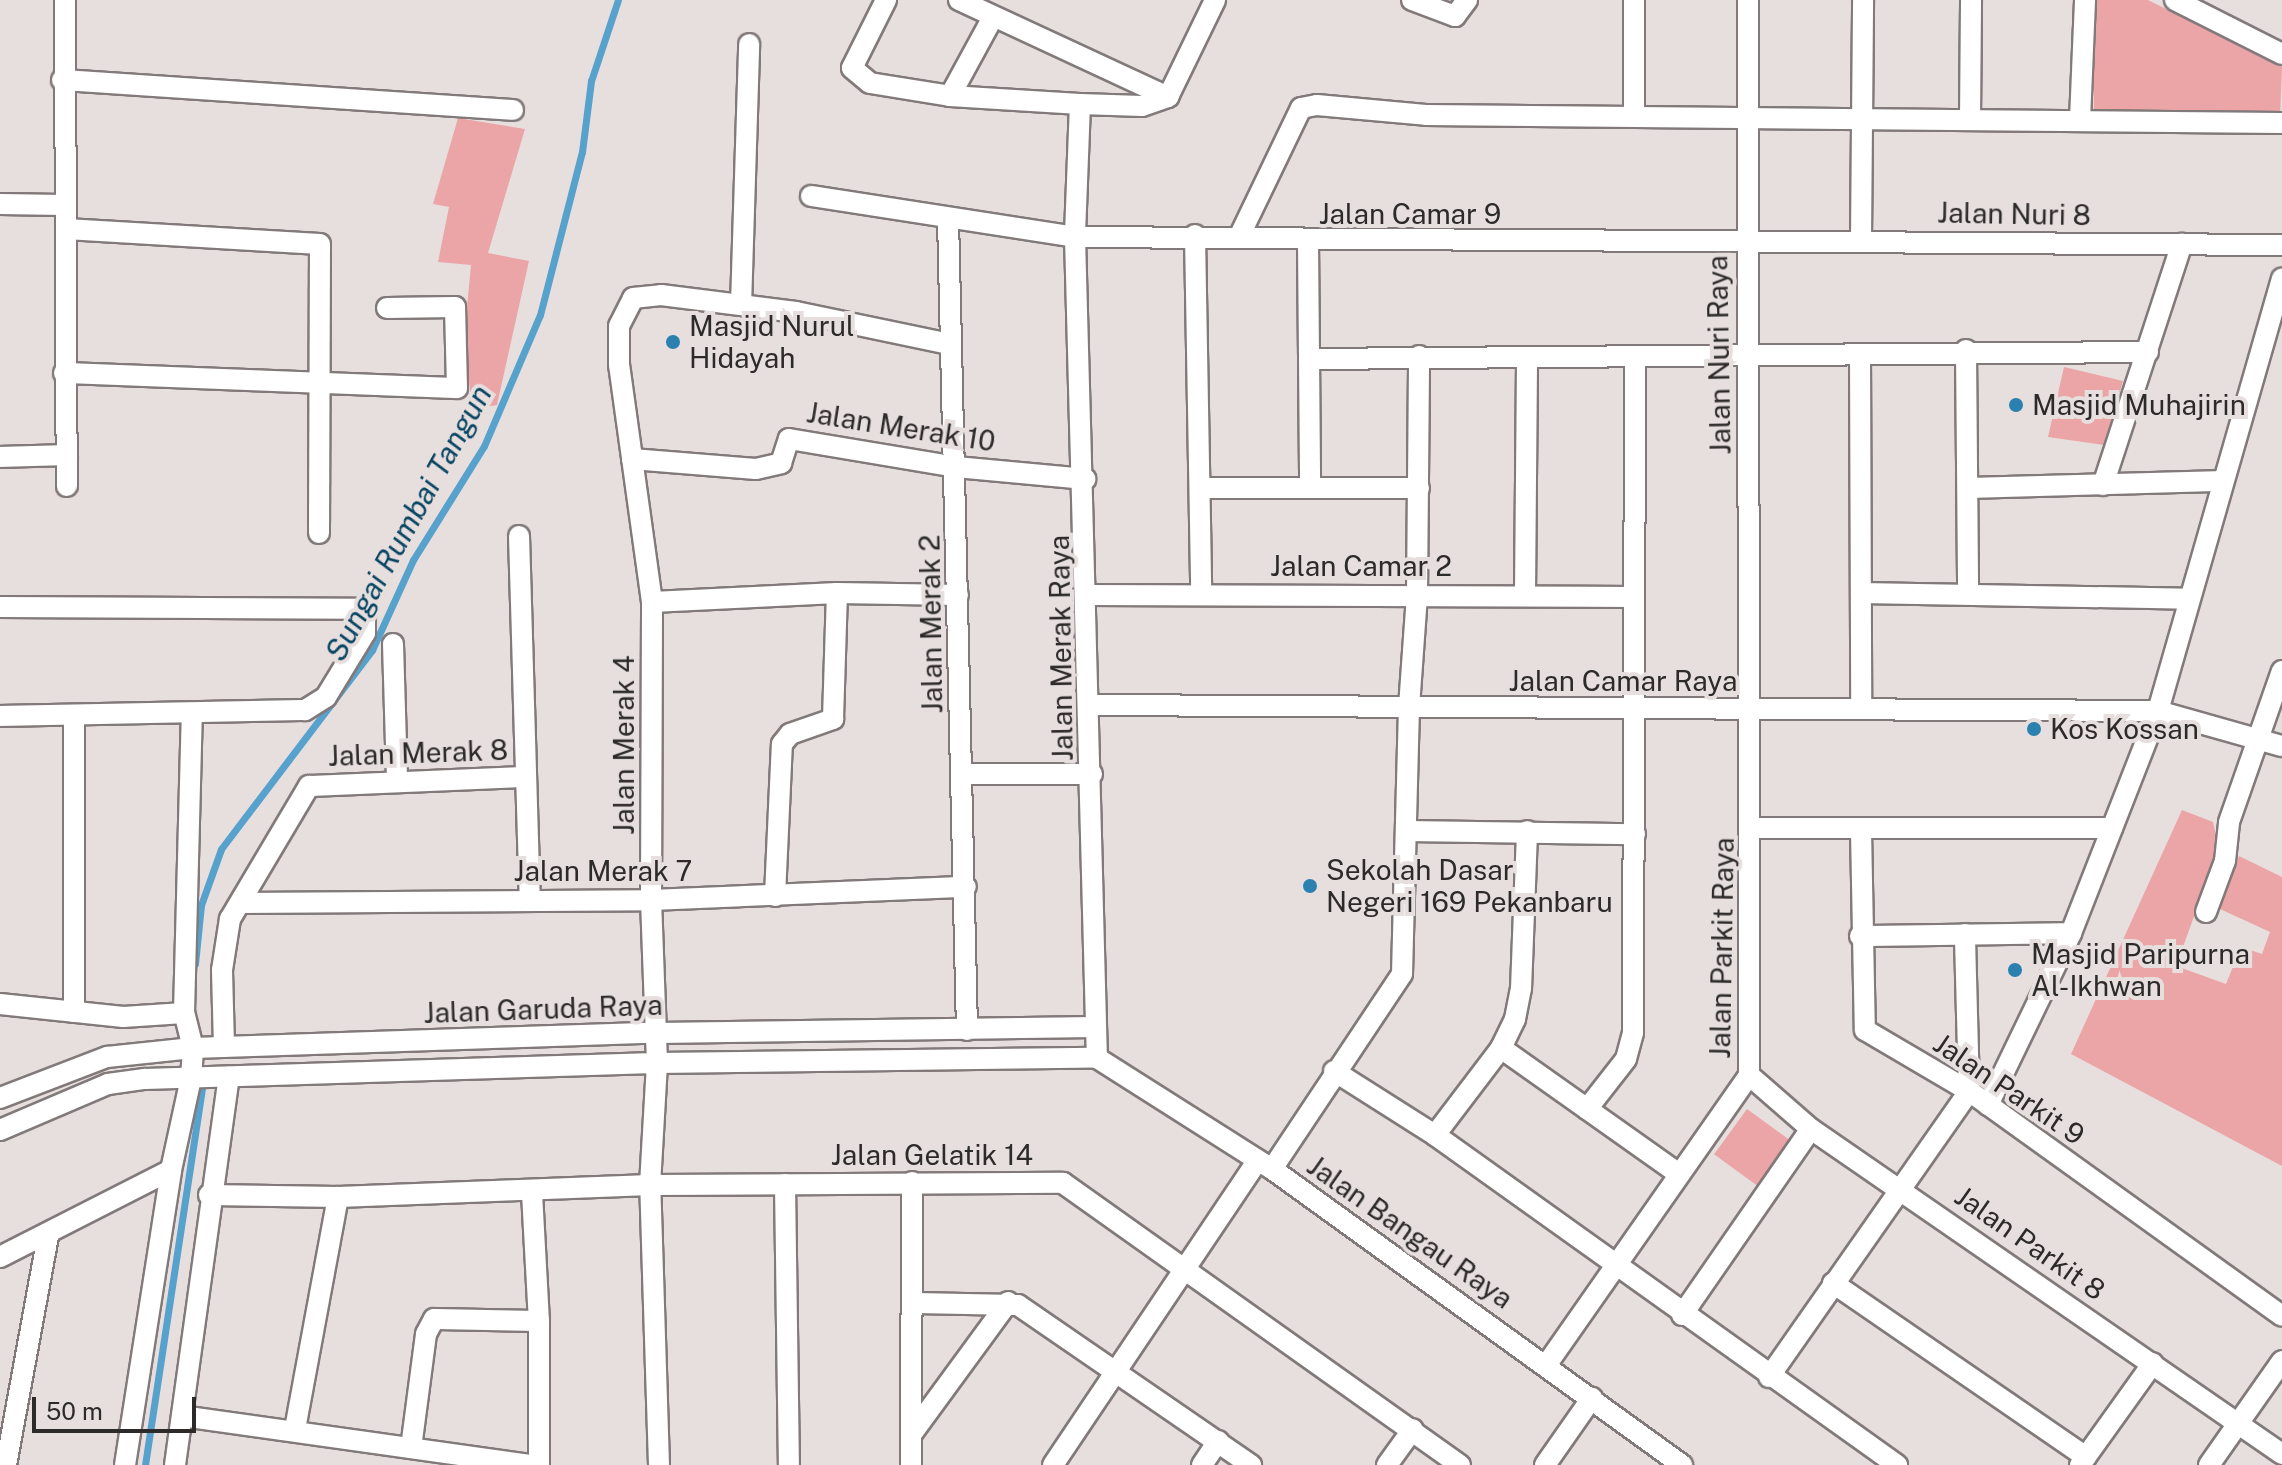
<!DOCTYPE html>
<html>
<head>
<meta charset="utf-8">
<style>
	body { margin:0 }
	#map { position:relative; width:2282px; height:1465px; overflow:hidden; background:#e7dede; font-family:"Public Sans",sans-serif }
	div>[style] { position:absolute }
	.green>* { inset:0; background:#eba5a6; transform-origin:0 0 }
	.stream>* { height:7px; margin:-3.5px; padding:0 3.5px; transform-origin:3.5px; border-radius:3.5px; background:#57a1cd }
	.roads { filter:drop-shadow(2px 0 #827a7a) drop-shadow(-2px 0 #827a7a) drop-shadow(0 2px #827a7a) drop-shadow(0 -2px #827a7a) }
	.minor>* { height:20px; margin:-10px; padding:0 10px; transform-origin:10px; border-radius:10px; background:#fff }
	.dots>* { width:22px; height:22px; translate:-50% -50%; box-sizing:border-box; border:4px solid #e7dede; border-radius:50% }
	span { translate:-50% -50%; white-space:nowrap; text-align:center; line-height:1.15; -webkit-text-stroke:8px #e7dede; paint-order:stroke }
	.street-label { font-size:28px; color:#2d2a2a }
	.poi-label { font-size:28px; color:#2d2a2a }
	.left { translate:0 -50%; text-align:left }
	.water-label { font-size:30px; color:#074563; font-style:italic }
	.scale { position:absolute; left:32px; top:1397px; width:164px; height:36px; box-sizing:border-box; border:4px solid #2d2a2a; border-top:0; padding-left:10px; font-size:24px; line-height:28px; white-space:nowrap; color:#2d2a2a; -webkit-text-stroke:6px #e7dede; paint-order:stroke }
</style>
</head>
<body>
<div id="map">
	<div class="green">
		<div style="clip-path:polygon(2093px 0,2148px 0,2282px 67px,2280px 117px,2094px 118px)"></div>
		<div style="clip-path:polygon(458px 118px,525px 129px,488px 253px,529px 261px,497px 405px,472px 409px,464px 338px,471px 265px,438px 262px,449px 207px,433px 204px)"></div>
		<div style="clip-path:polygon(2064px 367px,2123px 381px,2104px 445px,2048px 437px)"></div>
		<div style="clip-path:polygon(2182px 810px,2213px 822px,2219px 848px,2176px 966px,2226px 984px,2241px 947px,2262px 954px,2270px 932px,2220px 909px,2239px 856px,2282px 877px,2282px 1166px,2071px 1054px)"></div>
		<div style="left:1747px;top:1109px;width:53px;height:56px;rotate:36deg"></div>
	</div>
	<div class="stream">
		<div style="left:195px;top:964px;width:59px;rotate:-84.2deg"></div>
		<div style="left:201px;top:905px;width:59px;rotate:-70.3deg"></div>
		<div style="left:221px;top:849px;width:250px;rotate:-52.8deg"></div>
		<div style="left:372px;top:650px;width:99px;rotate:-65.5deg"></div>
		<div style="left:413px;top:560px;width:134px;rotate:-58.1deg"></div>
		<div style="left:484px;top:446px;width:142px;rotate:-66.9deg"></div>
		<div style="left:540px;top:315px;width:168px;rotate:-75.6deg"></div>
		<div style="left:582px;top:152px;width:72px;rotate:-82.8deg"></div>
		<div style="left:591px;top:81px;width:85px;rotate:-71.6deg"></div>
		<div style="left:145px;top:1465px;width:389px;rotate:-81.4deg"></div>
	</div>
	<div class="roads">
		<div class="minor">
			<div style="left:65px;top:0;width:486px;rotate:89.8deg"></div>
			<div style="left:886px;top:0;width:76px;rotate:116.6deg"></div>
			<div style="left:852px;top:68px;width:23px;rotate:40deg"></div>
			<div style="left:870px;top:83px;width:81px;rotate:9.2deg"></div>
			<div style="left:950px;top:96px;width:130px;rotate:3.5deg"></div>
			<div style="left:1080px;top:104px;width:62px;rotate:1.8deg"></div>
			<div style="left:1142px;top:106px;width:28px;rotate:-19deg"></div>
			<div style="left:959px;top:0;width:230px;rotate:24.9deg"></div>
			<div style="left:1412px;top:0;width:46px;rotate:20.4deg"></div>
			<div style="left:1455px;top:16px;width:20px;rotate:-53deg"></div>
			<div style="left:1634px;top:0;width:116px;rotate:90deg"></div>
			<div style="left:2175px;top:0;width:120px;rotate:26.8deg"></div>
			<div style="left:62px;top:80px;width:452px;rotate:3.8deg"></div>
			<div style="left:950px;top:96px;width:90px;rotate:-61.4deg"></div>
			<div style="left:1168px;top:97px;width:108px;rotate:-64.1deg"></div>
			<div style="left:1080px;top:104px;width:133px;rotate:92.2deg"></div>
			<div style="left:1075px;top:237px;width:821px;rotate:88.47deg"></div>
			<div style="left:1970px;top:119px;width:119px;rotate:-89.5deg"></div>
			<div style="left:2080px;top:120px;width:120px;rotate:-87.6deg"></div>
			<div style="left:811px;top:196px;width:267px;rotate:8.8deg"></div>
			<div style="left:1075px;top:237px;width:1207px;rotate:0.38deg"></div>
			<div style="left:0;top:204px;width:63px;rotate:0.9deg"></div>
			<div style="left:948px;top:218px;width:812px;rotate:88.66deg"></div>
			<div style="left:66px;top:229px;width:254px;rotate:3.4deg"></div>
			<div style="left:320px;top:244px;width:289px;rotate:90.2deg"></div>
			<div style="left:1195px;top:235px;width:358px;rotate:89deg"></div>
			<div style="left:1239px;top:237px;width:143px;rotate:-64.3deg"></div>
			<div style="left:1301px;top:108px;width:16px;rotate:-11deg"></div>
			<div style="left:1317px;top:105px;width:109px;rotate:5.2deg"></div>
			<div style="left:1426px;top:115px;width:856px;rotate:0.54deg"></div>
			<div style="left:1861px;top:239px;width:239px;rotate:-89.5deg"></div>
			<div style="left:1308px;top:242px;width:246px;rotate:89.5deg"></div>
			<div style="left:741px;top:305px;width:261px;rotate:-88.2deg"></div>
			<div style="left:1966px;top:350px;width:244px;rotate:89.5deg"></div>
			<div style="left:1860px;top:354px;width:355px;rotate:89.8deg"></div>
			<div style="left:1309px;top:359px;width:839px;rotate:-0.48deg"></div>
			<div style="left:64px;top:373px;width:393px;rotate:2.2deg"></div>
			<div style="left:457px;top:388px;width:81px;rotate:-91.4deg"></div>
			<div style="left:455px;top:307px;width:68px;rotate:179.2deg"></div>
			<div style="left:0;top:457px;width:67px;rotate:-1.7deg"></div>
			<div style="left:632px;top:459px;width:124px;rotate:4.6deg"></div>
			<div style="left:756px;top:469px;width:26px;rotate:-13deg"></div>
			<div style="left:781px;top:463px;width:25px;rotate:-72deg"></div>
			<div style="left:789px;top:439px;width:169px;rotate:9.5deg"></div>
			<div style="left:956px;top:467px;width:130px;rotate:5.3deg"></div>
			<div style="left:2103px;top:485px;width:254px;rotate:-71.9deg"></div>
			<div style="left:1201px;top:488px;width:218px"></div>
			<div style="left:1969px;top:488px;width:254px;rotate:-1.6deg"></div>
			<div style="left:519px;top:536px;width:363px;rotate:88.3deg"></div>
			<div style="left:1525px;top:593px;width:234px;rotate:-89.5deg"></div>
			<div style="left:1861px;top:593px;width:328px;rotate:1deg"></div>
			<div style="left:1088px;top:595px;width:546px;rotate:0.21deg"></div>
			<div style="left:652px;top:602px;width:185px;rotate:-2.8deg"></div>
			<div style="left:837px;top:593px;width:121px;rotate:0.9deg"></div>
			<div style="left:0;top:607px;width:356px;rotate:0.3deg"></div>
			<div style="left:356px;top:609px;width:13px;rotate:45deg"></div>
			<div style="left:365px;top:618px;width:15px;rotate:90deg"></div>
			<div style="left:365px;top:633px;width:75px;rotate:121.4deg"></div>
			<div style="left:326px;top:697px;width:25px;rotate:148deg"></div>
			<div style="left:305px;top:710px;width:305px;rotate:178.9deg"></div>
			<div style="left:393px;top:644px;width:135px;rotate:88.3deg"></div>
			<div style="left:1089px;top:705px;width:1069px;rotate:0.32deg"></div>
			<div style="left:2158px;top:711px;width:129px;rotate:15.8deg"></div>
			<div style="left:74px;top:717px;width:295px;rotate:90deg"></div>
			<div style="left:962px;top:774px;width:130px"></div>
			<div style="left:1752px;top:828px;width:360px"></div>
			<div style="left:1861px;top:830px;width:200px;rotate:88.9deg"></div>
			<div style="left:1865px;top:1030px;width:121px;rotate:30.4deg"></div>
			<div style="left:1969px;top:1091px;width:385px;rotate:35.7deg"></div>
			<div style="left:1407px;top:831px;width:228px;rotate:0.8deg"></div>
			<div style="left:775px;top:896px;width:152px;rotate:-87.4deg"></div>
			<div style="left:782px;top:744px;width:13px;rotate:-51deg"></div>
			<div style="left:790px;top:734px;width:46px;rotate:-19.2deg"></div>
			<div style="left:833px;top:719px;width:126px;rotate:-88.2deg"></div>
			<div style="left:240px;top:903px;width:411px;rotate:-0.4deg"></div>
			<div style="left:651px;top:900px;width:315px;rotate:-2.4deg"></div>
			<div style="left:2206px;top:912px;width:54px;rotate:-69.6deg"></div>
			<div style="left:2225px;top:861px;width:39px;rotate:-84deg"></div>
			<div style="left:2229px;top:822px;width:160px;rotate:-70.7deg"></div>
			<div style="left:1860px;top:936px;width:211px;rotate:-0.8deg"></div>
			<div style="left:0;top:1004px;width:124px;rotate:6deg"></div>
			<div style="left:123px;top:1017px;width:61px;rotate:-3.8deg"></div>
			<div style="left:224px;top:1047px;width:77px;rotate:-91.5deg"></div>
			<div style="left:222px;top:970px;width:52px;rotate:-81.1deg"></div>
			<div style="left:230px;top:919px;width:155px;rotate:-59.3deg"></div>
			<div style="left:309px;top:786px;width:216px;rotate:-2.4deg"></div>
			<div style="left:1501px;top:1048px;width:218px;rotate:35.3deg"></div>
			<div style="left:1097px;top:1058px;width:207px;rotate:32.4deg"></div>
			<div style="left:1272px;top:1169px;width:506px;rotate:35.83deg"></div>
			<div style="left:1334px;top:1071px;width:120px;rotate:32.4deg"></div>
			<div style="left:1435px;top:1135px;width:568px;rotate:35.54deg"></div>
			<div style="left:1749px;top:1075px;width:82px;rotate:41.1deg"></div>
			<div style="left:1811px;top:1129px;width:572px;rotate:34.61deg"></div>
			<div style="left:0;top:1098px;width:115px;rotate:-21deg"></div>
			<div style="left:107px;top:1057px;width:86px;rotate:-6deg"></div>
			<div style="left:193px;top:1048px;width:464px;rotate:-1.9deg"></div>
			<div style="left:657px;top:1033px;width:438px;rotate:-0.8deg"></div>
			<div style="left:1988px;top:1105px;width:191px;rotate:-64.2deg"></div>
			<div style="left:2071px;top:933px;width:238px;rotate:-68.6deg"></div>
			<div style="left:2158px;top:711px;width:450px;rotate:-74deg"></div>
			<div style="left:1587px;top:1109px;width:63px;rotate:-52deg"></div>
			<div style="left:1626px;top:1059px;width:27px;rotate:-75deg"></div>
			<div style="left:1633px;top:1033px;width:674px;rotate:-89.83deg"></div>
			<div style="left:0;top:1130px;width:117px;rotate:-23.1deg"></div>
			<div style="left:108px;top:1084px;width:37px;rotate:-8deg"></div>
			<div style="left:145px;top:1079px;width:512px;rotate:-1.79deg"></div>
			<div style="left:657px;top:1063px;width:440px;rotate:-0.7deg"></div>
			<div style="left:1435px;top:1135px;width:109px;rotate:-52.8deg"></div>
			<div style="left:1501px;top:1048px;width:32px;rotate:-64deg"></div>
			<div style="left:1515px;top:1019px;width:31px;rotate:-79deg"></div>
			<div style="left:1521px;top:989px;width:158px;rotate:-87.8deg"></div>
			<div style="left:1272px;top:1169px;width:234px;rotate:-56.3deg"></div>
			<div style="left:1402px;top:974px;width:267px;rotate:-88.5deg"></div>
			<div style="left:1409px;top:707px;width:112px;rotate:-85.9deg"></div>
			<div style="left:1417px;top:595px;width:239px;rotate:-89.5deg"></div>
			<div style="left:785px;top:1184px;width:281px;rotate:89.2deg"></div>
			<div style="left:532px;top:1193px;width:128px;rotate:86.9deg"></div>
			<div style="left:539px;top:1321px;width:144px;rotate:90deg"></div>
			<div style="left:209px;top:1195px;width:129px;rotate:0.9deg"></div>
			<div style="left:338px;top:1197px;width:312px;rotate:-2.2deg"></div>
			<div style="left:650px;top:1185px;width:413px;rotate:-0.3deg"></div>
			<div style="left:1063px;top:1183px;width:487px;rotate:35.4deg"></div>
			<div style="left:0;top:1257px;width:192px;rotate:-27deg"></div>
			<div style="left:1833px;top:1283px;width:307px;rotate:34.5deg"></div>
			<div style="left:913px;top:1303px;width:105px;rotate:1.1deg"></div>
			<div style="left:1018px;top:1305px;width:283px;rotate:34.5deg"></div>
			<div style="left:1682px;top:1315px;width:226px;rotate:-55.3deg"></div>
			<div style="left:1547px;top:1364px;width:353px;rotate:-55deg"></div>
			<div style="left:1749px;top:1075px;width:1075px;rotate:-90.05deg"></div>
			<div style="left:1769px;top:1377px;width:349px;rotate:-55deg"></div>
			<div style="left:1969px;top:1091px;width:157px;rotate:-91.5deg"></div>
			<div style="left:182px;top:1416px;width:350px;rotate:8deg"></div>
			<div style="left:295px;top:1429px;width:236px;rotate:-79.5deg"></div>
			<div style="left:913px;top:1432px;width:161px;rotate:-53.8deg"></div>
			<div style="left:411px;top:1448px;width:115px;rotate:-82.5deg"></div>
			<div style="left:426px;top:1334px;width:17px;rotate:-62deg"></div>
			<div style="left:434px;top:1319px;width:105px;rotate:1.1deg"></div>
			<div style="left:6px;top:1465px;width:233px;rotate:-79.6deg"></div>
			<div style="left:125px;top:1465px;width:299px;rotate:-81.1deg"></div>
			<div style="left:171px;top:1170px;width:94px;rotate:-77.7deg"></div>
			<div style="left:191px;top:1078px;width:30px;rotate:-86deg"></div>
			<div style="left:193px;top:1048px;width:36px;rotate:-104deg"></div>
			<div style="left:184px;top:1013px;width:299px;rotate:-88.5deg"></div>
			<div style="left:175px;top:1465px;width:392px;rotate:-82.1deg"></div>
			<div style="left:659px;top:1465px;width:280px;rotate:-91.8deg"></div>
			<div style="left:650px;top:1185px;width:122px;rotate:-86.7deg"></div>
			<div style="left:657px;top:1063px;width:163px;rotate:-92.1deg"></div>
			<div style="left:651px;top:900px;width:298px;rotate:-89.8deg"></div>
			<div style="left:652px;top:602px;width:239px;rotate:-97.9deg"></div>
			<div style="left:619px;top:365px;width:39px;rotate:-90deg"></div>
			<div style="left:619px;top:326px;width:31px;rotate:-63deg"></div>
			<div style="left:633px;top:298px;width:28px;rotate:-6deg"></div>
			<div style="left:661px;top:295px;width:136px;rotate:7.2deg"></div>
			<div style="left:796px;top:312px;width:156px;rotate:11.8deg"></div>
			<div style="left:911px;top:1465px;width:283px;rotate:-89.8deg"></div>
			<div style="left:1053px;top:1465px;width:367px;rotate:-56.1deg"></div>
			<div style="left:1202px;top:1465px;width:29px;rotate:-56deg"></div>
			<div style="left:1387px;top:1465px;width:44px;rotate:-54.2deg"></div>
			<div style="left:1545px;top:1465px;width:82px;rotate:-55deg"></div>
			<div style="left:2080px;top:1465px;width:125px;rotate:-54.4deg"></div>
			<div style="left:2209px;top:1465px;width:127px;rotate:-54.9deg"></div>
		</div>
	</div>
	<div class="dots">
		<div style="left:673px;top:342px;background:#2a81b0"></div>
		<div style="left:2016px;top:405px;background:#2a81b0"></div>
		<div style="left:2034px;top:729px;background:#2a81b0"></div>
		<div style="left:1310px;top:886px;background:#2a81b0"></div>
		<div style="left:2015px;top:970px;background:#2a81b0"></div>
	</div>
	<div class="street-label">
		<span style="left:1410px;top:214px">Jalan Camar 9</span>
		<span style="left:2014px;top:214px;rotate:1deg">Jalan Nuri 8</span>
		<span style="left:1719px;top:355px;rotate:-91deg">Jalan Nuri Raya</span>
		<span style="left:901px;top:427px;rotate:9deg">Jalan Merak 10</span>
		<span style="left:1361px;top:566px">Jalan Camar 2</span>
		<span style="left:931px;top:624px;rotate:-91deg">Jalan Merak 2</span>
		<span style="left:1061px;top:648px;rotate:-91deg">Jalan Merak Raya</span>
		<span style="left:1623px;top:681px">Jalan Camar Raya</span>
		<span style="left:624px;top:745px;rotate:-90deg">Jalan Merak 4</span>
		<span style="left:418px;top:753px;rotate:-2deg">Jalan Merak 8</span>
		<span style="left:603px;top:871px">Jalan Merak 7</span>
		<span style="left:1722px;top:948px;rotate:-89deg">Jalan Parkit Raya</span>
		<span style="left:543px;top:1009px;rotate:-2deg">Jalan Garuda Raya</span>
		<span style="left:2009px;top:1089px;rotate:34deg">Jalan Parkit 9</span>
		<span style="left:932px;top:1155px">Jalan Gelatik 14</span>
		<span style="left:1410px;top:1232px;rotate:35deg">Jalan Bangau Raya</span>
		<span style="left:2030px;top:1243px;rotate:35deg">Jalan Parkit 8</span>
	</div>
	<div class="poi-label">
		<span class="left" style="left:689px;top:342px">Masjid Nurul<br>Hidayah</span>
		<span class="left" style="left:2032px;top:405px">Masjid Muhajirin</span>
		<span class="left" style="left:2050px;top:729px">Kos Kossan</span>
		<span class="left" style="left:1326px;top:886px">Sekolah Dasar<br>Negeri 169 Pekanbaru</span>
		<span class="left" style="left:2031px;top:970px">Masjid Paripurna<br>Al-Ikhwan</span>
	</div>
	<div class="water-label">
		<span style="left:408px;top:523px;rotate:-61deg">Sungai Rumbai Tangun</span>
	</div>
	<div class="scale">50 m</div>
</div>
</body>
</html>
